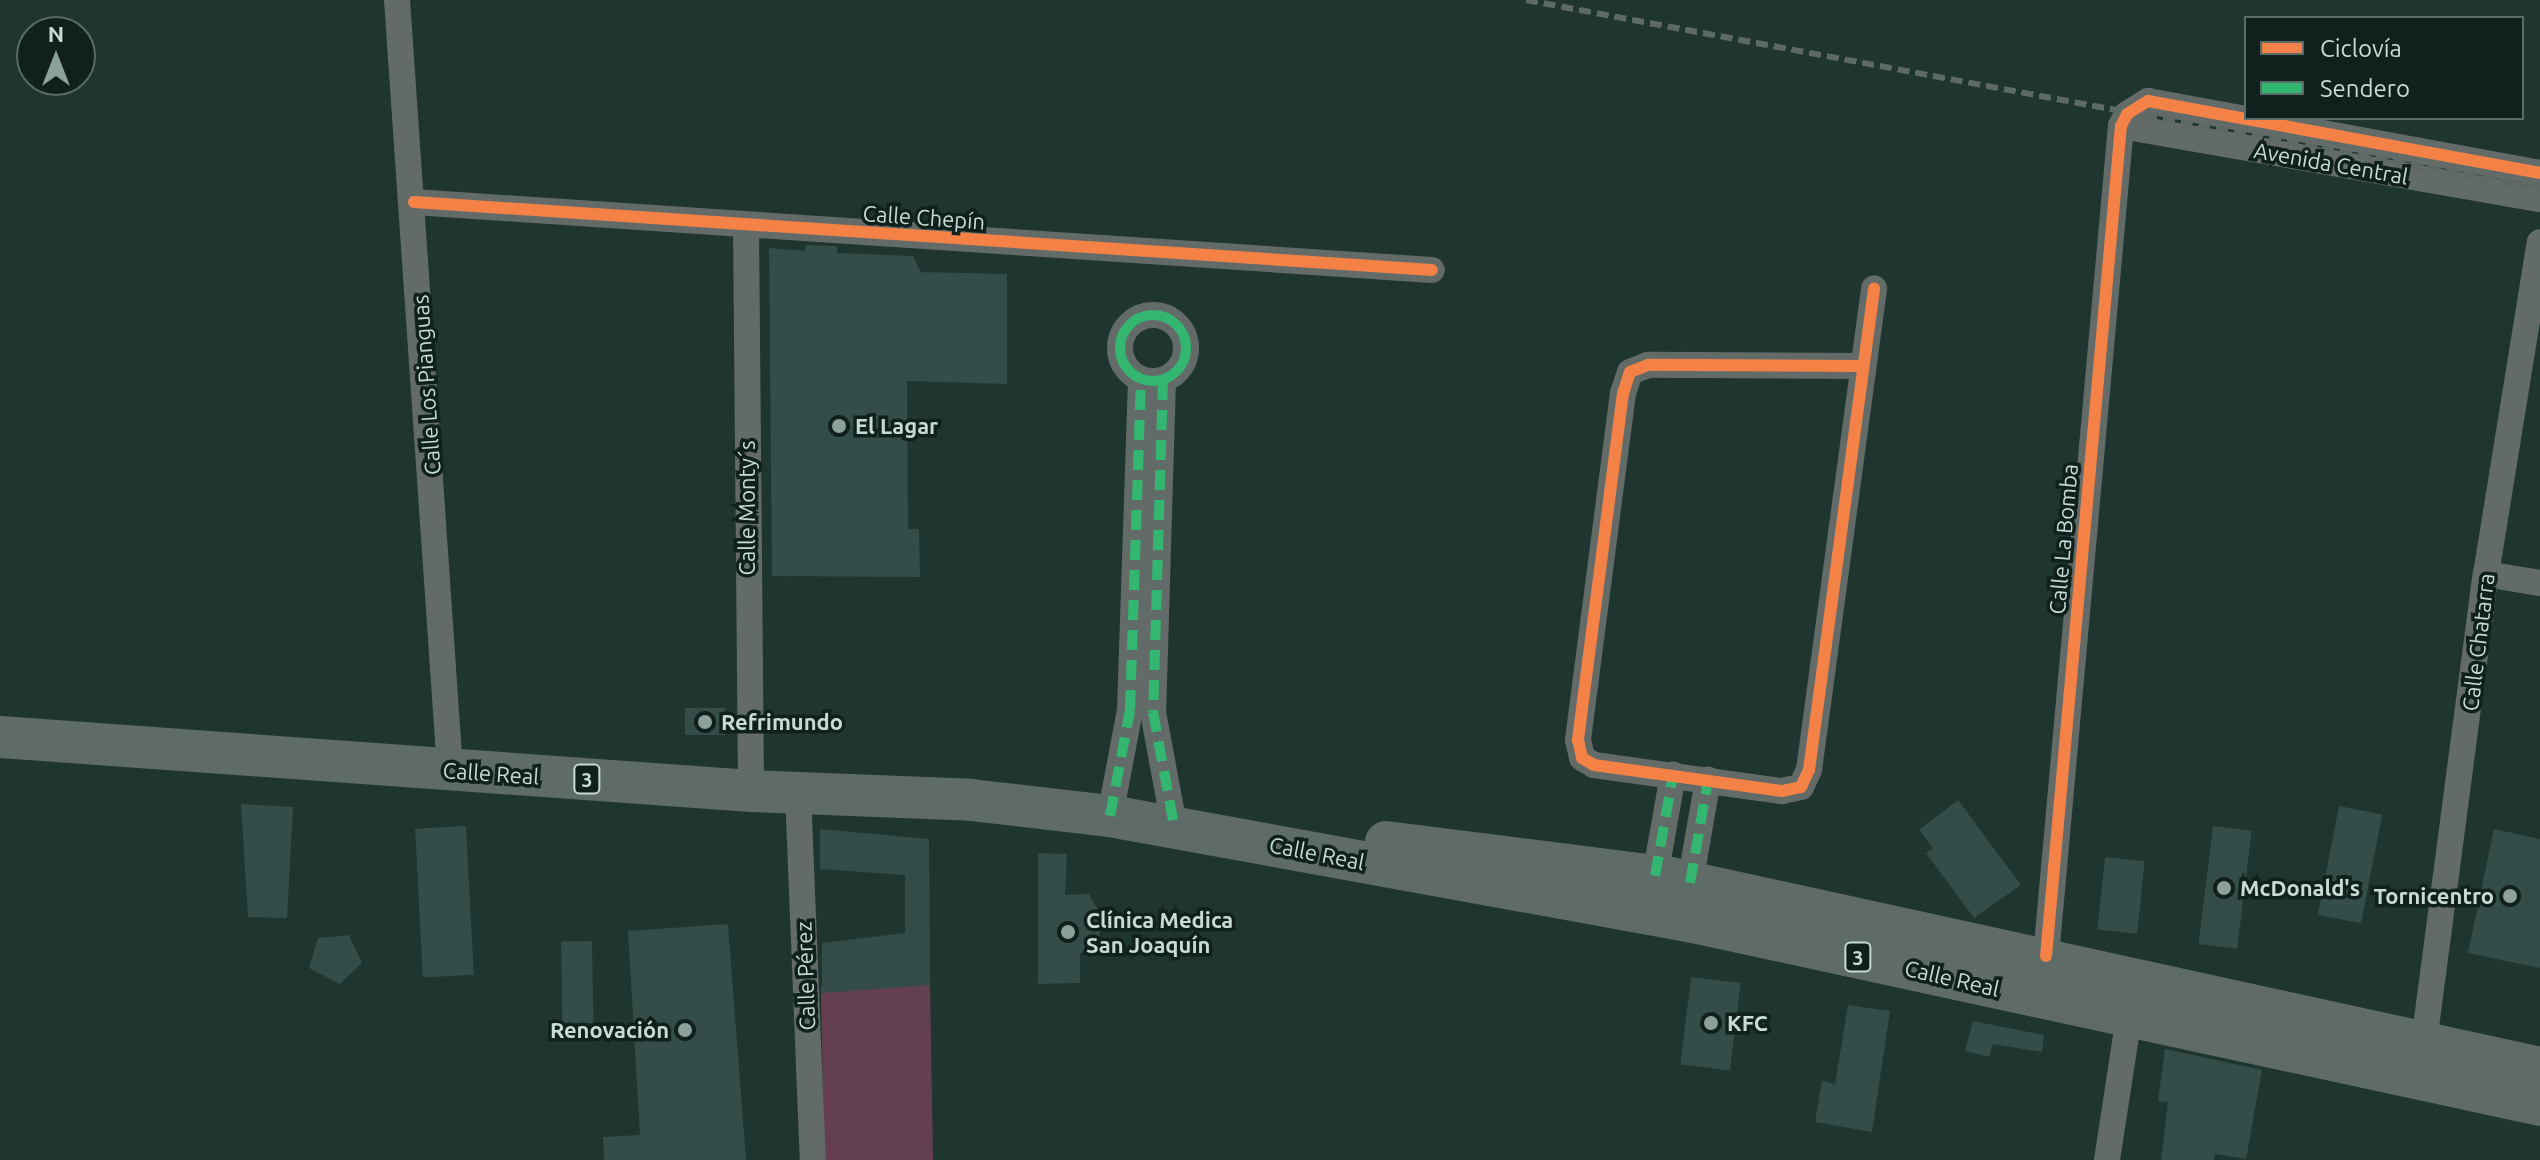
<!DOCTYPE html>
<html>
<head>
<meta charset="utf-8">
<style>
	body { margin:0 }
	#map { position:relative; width:2540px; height:1160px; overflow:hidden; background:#1f3530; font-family:Ubuntu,sans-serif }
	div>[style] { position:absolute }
	.green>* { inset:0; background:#643f52; transform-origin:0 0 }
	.building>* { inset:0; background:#344d48; transform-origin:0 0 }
	.minor>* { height:26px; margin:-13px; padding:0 13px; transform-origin:13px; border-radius:13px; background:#636b69 }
	.minor>.ring { margin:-13px; padding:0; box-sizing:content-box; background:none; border:26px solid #636b69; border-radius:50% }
	.primary>* { height:42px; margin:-21px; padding:0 21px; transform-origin:21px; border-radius:21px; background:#5e6b67 }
	.rail>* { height:6px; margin-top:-3px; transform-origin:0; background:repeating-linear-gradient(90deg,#5d6966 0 12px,transparent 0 18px) }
	.quiet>* { height:10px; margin-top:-5px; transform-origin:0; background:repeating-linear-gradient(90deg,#33b770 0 20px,transparent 0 30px) }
	.quiet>.ring { margin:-5px; padding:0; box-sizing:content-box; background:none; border:10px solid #33b770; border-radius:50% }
	.cycleway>* { height:12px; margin:-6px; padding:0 6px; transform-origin:6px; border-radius:6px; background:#f48246 }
	.dots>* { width:22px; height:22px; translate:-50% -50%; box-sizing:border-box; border:4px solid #10211d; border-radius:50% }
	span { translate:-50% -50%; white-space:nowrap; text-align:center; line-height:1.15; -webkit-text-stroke:7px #10211d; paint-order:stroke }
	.shield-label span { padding:2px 6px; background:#10211d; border:2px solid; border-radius:6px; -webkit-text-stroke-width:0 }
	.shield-label { font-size:20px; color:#c6dbd5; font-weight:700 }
	.street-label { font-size:22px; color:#c6dbd5 }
	.poi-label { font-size:22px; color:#c6dbd5; font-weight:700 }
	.left { translate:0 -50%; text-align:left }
	.right { translate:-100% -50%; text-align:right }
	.legend { position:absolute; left:2244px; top:16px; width:280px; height:104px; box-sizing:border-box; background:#10211d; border:2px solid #596b67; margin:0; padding:10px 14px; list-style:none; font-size:24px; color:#c6dbd5 }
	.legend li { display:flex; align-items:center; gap:16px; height:40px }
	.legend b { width:40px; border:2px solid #596b67 }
	.north { position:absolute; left:16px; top:16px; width:80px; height:80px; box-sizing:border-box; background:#10211d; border:2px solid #596b67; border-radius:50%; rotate:0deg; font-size:22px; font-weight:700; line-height:32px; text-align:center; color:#c6dbd5 }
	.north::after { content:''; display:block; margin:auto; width:28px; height:36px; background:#8ca19b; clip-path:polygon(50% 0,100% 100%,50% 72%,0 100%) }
</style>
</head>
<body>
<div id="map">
	<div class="green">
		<div style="left:930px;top:985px;width:175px;height:109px;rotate:89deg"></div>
	</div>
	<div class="building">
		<div style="clip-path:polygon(805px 245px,837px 246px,837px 253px,913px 256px,921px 272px,1007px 274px,1007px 384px,907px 381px,908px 529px,919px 529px,920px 577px,772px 576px,769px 248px,805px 251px)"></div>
		<div style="left:725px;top:708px;width:27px;height:40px;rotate:90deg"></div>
		<div style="clip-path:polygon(1958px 800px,2021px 885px,1974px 918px,1926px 853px,1933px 848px,1919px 830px)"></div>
		<div style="clip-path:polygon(241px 804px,293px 807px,287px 918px,248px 917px)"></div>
		<div style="left:2339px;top:806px;width:44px;height:111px;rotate:11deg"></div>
		<div style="left:466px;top:826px;width:149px;height:51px;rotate:87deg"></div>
		<div style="left:2213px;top:826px;width:39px;height:119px;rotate:7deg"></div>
		<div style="clip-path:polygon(820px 829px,929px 839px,930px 985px,822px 993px,822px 943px,905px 933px,905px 875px,820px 869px)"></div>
		<div style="clip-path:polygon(2494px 829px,2540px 839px,2540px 968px,2468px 953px)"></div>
		<div style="clip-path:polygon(1038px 853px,1067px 854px,1065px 895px,1089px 894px,1099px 912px,1100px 953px,1080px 953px,1080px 983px,1038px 984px)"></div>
		<div style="left:2105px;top:857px;width:40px;height:73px;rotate:6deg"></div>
		<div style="clip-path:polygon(728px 924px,746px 1160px,604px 1160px,603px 1137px,640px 1135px,628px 931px)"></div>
		<div style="clip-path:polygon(349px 935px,362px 963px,340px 984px,309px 968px,318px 938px)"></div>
		<div style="left:592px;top:941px;width:82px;height:31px;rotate:89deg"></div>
		<div style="left:1691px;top:977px;width:50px;height:88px;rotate:7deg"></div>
		<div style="clip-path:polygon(1848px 1005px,1890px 1011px,1872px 1132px,1815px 1122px,1822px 1081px,1835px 1084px)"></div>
		<div style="clip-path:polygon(1973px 1021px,2044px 1035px,2042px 1052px,1993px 1044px,1989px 1057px,1965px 1051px)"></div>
		<div style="clip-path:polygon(2165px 1049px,2262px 1070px,2246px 1159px,2215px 1154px,2214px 1160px,2161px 1160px,2168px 1102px,2158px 1101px)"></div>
	</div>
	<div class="minor">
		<div style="left:397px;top:0;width:772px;rotate:86.06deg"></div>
		<div style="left:2121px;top:126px;width:425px;rotate:9.9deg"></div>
		<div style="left:414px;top:202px;width:1020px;rotate:3.82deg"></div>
		<div style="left:746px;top:225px;width:566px;rotate:89.49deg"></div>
		<div class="ring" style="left:1120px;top:315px;width:40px;height:40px"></div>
		<div style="left:1863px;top:366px;width:215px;rotate:-179.7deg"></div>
		<div style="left:1648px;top:365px;width:19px;rotate:159deg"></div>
		<div style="left:1630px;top:372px;width:22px;rotate:108deg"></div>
		<div style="left:1623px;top:393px;width:350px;rotate:97.4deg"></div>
		<div style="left:1578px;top:740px;width:18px;rotate:77deg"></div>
		<div style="left:1582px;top:758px;width:14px;rotate:30deg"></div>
		<div style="left:1594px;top:765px;width:190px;rotate:7.9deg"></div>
		<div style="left:1782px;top:791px;width:19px;rotate:-12deg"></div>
		<div style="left:1801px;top:787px;width:19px;rotate:-65deg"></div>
		<div style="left:1809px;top:770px;width:486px;rotate:-82.3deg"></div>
		<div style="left:1163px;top:380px;width:332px;rotate:91.7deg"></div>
		<div style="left:1153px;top:712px;width:115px;rotate:79.5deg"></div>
		<div style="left:2486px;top:574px;width:55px;rotate:9.5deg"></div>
		<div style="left:798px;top:792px;width:368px;rotate:87.7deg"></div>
		<div style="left:1110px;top:816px;width:108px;rotate:-79.3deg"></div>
		<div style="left:1130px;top:710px;width:331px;rotate:-88.1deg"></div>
		<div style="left:1655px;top:876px;width:103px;rotate:-79.9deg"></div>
		<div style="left:1690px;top:883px;width:105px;rotate:-80.1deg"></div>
		<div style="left:2046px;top:956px;width:833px;rotate:-84.84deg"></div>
		<div style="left:2121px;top:126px;width:13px;rotate:-63deg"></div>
		<div style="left:2127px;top:114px;width:25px;rotate:-32deg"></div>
		<div style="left:2148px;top:101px;width:399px;rotate:10.4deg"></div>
		<div style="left:2424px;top:1042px;width:472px;rotate:-82.5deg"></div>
		<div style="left:2486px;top:574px;width:336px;rotate:-80.8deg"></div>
		<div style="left:2107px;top:1160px;width:145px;rotate:-81.3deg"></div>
	</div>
	<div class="primary">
		<div style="left:0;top:737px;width:753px;rotate:4.11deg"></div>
		<div style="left:751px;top:791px;width:220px;rotate:2.3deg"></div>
		<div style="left:971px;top:800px;width:140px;rotate:6.6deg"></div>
		<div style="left:1110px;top:816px;width:593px;rotate:10.3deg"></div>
		<div style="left:1693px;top:922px;width:867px;rotate:12.19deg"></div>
		<div style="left:1386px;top:842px;width:286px;rotate:7.2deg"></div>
		<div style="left:1670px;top:878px;width:891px;rotate:12.32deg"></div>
	</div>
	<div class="rail">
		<div style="left:1526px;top:0;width:1031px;rotate:10.56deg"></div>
	</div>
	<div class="quiet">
		<div class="ring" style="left:1120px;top:315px;width:56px;height:56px"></div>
		<div style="left:1163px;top:380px;width:332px;rotate:91.7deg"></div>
		<div style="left:1153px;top:712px;width:115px;rotate:79.5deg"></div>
		<div style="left:1110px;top:816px;width:108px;rotate:-79.3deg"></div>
		<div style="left:1130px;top:710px;width:331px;rotate:-88.1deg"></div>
		<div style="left:1655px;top:876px;width:103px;rotate:-79.9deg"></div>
		<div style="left:1690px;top:883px;width:105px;rotate:-80.1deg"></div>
	</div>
	<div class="cycleway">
		<div style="left:414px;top:202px;width:1020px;rotate:3.82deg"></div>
		<div style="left:1863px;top:366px;width:215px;rotate:-179.7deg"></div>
		<div style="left:1648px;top:365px;width:19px;rotate:159deg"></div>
		<div style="left:1630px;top:372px;width:22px;rotate:108deg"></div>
		<div style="left:1623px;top:393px;width:350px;rotate:97.4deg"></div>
		<div style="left:1578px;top:740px;width:18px;rotate:77deg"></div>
		<div style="left:1582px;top:758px;width:14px;rotate:30deg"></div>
		<div style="left:1594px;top:765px;width:190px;rotate:7.9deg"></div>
		<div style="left:1782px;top:791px;width:19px;rotate:-12deg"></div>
		<div style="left:1801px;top:787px;width:19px;rotate:-65deg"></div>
		<div style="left:1809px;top:770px;width:486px;rotate:-82.3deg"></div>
		<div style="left:2046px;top:956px;width:833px;rotate:-84.84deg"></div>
		<div style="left:2121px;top:126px;width:13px;rotate:-63deg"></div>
		<div style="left:2127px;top:114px;width:25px;rotate:-32deg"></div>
		<div style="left:2148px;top:101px;width:399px;rotate:10.4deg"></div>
	</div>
	<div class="dots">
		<div style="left:839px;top:426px;background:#8ca19b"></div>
		<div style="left:705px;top:722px;background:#8ca19b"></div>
		<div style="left:2224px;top:888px;background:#8ca19b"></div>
		<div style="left:2510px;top:896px;background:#8ca19b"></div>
		<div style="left:1068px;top:932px;background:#8ca19b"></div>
		<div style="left:1711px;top:1023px;background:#8ca19b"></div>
		<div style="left:685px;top:1030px;background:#8ca19b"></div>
	</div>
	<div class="shield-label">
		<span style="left:587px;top:779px">3</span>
		<span style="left:1858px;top:957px">3</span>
	</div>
	<div class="street-label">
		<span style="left:2331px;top:163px;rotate:10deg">Avenida Central</span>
		<span style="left:924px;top:217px;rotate:4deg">Calle Chepín</span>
		<span style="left:426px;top:385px;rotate:-94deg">Calle Los Pianguas</span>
		<span style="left:747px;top:508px;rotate:-90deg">Calle Monty´s</span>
		<span style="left:2063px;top:539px;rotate:-85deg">Calle La Bomba</span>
		<span style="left:2478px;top:642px;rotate:-83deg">Calle Chatarra</span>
		<span style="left:491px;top:773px;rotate:4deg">Calle Real</span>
		<span style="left:1317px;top:853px;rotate:11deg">Calle Real</span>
		<span style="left:805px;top:976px;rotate:-92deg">Calle Pérez</span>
		<span style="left:1952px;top:978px;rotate:13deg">Calle Real</span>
	</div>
	<div class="poi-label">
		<span class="left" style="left:855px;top:426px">El Lagar</span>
		<span class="left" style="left:721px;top:722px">Refrimundo</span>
		<span class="left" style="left:2240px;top:888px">McDonald's</span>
		<span class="right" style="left:2494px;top:896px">Tornicentro</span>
		<span class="left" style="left:1086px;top:932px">Clínica Medica<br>San Joaquín</span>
		<span class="left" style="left:1727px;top:1023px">KFC</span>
		<span class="right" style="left:669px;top:1030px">Renovación</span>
	</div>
	<ul class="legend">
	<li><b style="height:10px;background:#f48246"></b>Ciclovía</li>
	<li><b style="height:10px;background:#33b770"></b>Sendero</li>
	</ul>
	<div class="north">N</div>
</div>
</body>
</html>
